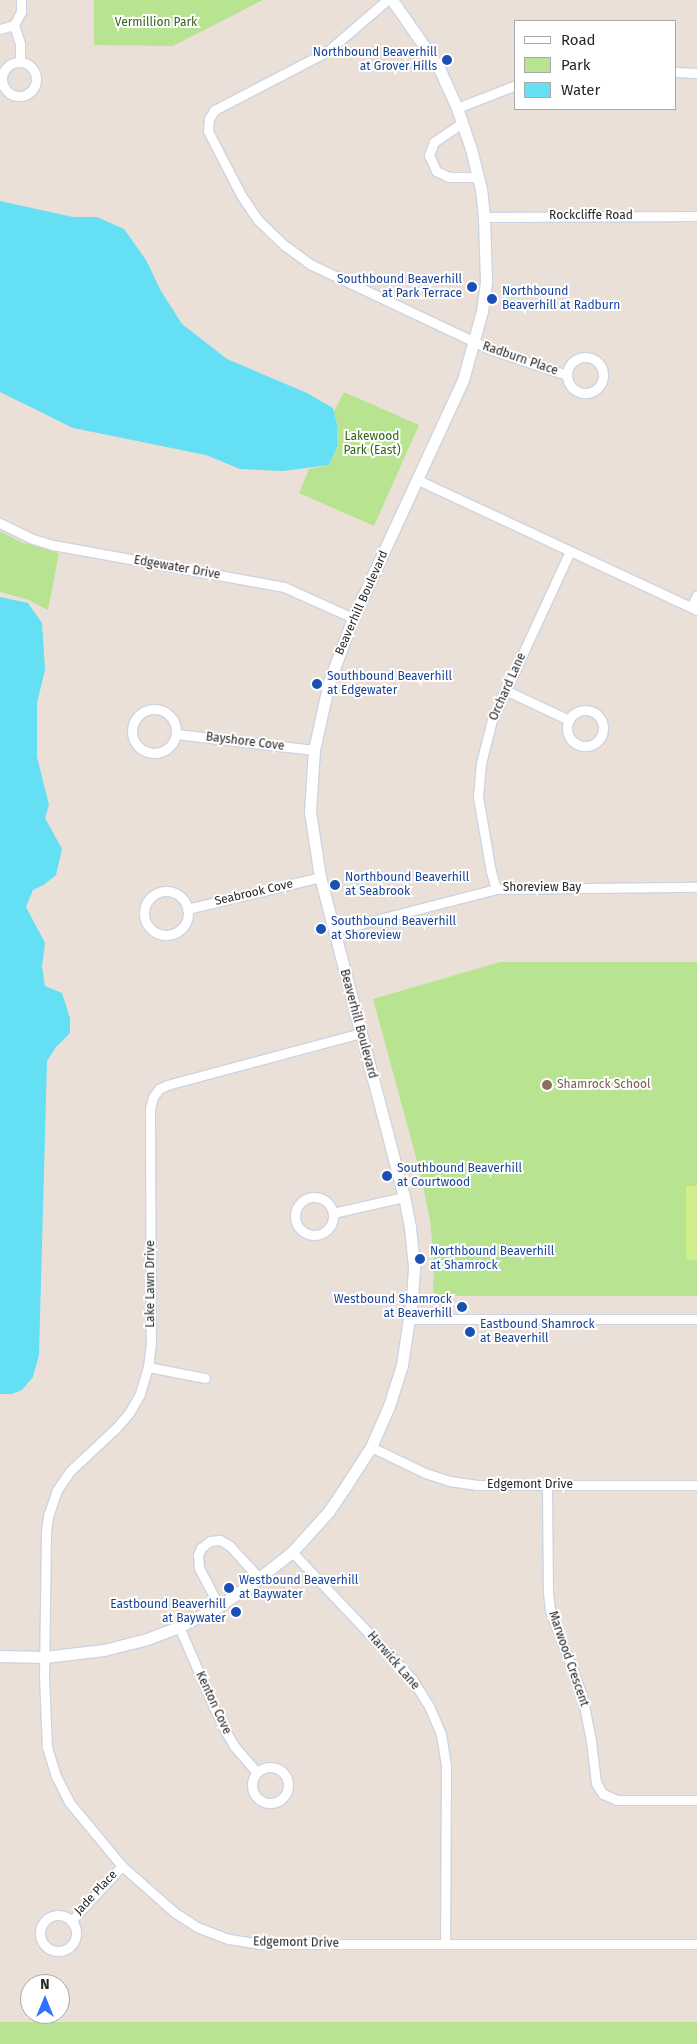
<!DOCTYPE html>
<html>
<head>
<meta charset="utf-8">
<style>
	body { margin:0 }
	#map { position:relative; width:697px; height:2044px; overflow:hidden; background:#ebe0d7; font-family:"Fira Sans",sans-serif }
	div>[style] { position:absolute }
	.green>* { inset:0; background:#b8e491; transform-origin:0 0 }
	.pitch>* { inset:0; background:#d0ed8b; transform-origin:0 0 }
	.water>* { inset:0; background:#64dff3 }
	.roads { filter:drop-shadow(1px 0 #cdd3e1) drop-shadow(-1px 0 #cdd3e1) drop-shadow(0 1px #cdd3e1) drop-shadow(0 -1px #cdd3e1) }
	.minor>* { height:9px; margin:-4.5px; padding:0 4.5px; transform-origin:4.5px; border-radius:4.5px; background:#fff }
	.minor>.ring { margin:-4.5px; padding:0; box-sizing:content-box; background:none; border:9px solid #fff; border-radius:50% }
	.tertiary>* { height:11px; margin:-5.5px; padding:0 5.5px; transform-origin:5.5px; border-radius:5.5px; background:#fff }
	.dots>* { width:14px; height:14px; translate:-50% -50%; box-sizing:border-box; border:2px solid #fff; border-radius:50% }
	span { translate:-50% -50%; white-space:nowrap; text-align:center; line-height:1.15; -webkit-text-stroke:4px #fff; paint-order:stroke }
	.park-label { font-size:12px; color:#306516 }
	.transit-label { font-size:12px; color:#164399 }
	.right { translate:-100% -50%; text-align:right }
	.left { translate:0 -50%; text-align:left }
	.street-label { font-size:12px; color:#272727 }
	.education-label { font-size:12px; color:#785e54 }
	.legend { position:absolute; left:514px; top:20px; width:162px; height:90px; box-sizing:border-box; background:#fff; border:1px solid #a9a9a9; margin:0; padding:6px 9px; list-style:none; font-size:15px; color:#272727 }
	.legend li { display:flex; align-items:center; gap:10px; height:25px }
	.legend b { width:25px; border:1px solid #a9a9a9 }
	.north { position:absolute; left:20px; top:1974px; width:50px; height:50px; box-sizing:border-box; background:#fff; border:1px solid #a9a9a9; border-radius:50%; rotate:0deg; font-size:14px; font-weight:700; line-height:20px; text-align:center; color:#272727 }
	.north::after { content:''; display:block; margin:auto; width:18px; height:22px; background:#3071ff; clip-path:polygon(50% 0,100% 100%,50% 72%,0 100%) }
</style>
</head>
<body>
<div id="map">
	<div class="green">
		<div style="clip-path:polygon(94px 0,263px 0,173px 46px,94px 45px)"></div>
		<div style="clip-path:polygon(344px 392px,419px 425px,374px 526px,299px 493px,309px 469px,329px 465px,337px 447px,337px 424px,334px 411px)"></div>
		<div style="clip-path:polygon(0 531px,21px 542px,59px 553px,48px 610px,29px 600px,0 592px)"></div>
		<div style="clip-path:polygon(500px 962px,697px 962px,697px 1296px,433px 1296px,434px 1262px,430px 1220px,420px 1172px,373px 999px)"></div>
		<div style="left:697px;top:2022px;width:22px;height:697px;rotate:90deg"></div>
	</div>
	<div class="pitch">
		<div style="left:686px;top:1186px;width:11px;height:74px"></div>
	</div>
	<div class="water">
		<div style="clip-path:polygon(0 201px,73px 217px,97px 217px,124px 229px,146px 260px,161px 291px,182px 324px,227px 359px,307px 393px,333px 408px,337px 424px,337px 447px,329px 465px,283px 471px,240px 469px,206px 455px,73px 428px,0 392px)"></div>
		<div style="clip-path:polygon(0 597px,28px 603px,42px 623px,45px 670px,37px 703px,37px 757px,49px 805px,45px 818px,62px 849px,56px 875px,45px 884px,33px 890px,26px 907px,45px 943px,42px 966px,45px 986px,62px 993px,70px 1018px,70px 1033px,56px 1047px,47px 1061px,39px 1355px,33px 1377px,22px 1390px,12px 1394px,0 1394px)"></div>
	</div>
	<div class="roads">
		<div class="minor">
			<div style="left:387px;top:0;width:78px;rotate:139.2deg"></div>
			<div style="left:328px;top:51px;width:128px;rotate:152.6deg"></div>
			<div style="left:214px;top:110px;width:10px;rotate:119deg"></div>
			<div style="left:209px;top:119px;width:12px;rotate:95deg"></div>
			<div style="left:208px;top:131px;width:72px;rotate:62.7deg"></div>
			<div style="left:241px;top:195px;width:30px;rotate:56deg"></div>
			<div style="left:258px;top:220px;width:36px;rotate:44deg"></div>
			<div style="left:284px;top:245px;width:34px;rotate:36deg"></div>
			<div style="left:312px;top:265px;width:199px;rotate:25.3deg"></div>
			<div style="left:492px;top:350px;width:79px;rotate:18.4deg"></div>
			<div style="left:14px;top:25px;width:20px;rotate:72deg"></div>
			<div style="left:20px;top:44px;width:18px;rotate:90deg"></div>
			<div style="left:0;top:29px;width:15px;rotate:-16deg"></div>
			<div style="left:14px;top:25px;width:15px;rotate:-62deg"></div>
			<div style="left:21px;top:12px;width:12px;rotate:-90deg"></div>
			<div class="ring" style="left:2px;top:62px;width:25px;height:25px"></div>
			<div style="left:676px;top:72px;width:21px;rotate:3deg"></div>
			<div style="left:457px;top:108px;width:63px;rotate:-21.3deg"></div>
			<div style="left:462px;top:123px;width:34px;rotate:146deg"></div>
			<div style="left:434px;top:142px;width:14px;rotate:111deg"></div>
			<div style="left:429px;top:155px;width:17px;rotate:66deg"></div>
			<div style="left:436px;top:171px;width:14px;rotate:25deg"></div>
			<div style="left:449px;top:177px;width:29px"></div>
			<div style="left:484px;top:217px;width:213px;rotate:-0.3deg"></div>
			<div class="ring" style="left:567px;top:357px;width:27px;height:27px"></div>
			<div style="left:418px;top:480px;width:308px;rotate:25deg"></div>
			<div style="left:0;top:523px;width:37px;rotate:26deg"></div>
			<div style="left:33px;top:539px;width:21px;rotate:17deg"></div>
			<div style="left:53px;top:545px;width:235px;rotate:10.3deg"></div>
			<div style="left:284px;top:587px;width:76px;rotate:24.2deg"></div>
			<div style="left:691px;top:607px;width:13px;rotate:-63deg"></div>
			<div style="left:505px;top:690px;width:71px;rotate:25.1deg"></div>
			<div class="ring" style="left:132px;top:709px;width:35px;height:35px"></div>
			<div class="ring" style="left:567px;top:710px;width:27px;height:27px"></div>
			<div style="left:176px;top:734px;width:139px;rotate:6.6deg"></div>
			<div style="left:496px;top:889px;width:18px;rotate:-106deg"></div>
			<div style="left:491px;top:872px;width:76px;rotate:-99.8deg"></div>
			<div style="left:478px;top:797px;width:34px;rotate:-85deg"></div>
			<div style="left:481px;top:763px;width:44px;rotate:-75.7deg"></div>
			<div style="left:492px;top:720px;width:186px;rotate:-65.2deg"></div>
			<div class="ring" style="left:144px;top:891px;width:35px;height:35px"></div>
			<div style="left:187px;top:909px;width:137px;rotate:-13.5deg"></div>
			<div style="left:333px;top:931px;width:168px;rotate:-14.4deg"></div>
			<div style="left:496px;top:889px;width:201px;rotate:-0.6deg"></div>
			<div style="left:361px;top:1033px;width:201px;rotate:165deg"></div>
			<div style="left:167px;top:1085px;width:9px;rotate:153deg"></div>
			<div style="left:159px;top:1089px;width:10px;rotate:127deg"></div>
			<div style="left:153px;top:1097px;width:11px;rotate:105deg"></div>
			<div style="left:150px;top:1108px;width:235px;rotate:89.8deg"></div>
			<div style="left:151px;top:1343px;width:24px;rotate:97deg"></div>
			<div style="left:148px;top:1367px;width:28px;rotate:107deg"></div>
			<div style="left:140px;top:1394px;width:22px;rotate:120deg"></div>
			<div style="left:129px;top:1413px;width:20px;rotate:131deg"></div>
			<div style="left:116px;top:1428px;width:63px;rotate:136.9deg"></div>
			<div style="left:70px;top:1471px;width:23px;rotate:124deg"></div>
			<div style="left:57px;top:1490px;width:28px;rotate:109deg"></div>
			<div style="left:48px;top:1516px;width:17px;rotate:97deg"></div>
			<div style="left:46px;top:1533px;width:143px;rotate:90.8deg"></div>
			<div style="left:44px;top:1676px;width:71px;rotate:87.6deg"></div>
			<div style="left:47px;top:1747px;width:30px;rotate:73deg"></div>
			<div style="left:56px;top:1776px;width:29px;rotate:63deg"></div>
			<div style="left:69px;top:1802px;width:83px;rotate:50.4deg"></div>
			<div style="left:122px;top:1866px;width:69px;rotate:41.5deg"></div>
			<div style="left:174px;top:1912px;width:27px;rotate:33deg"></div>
			<div style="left:197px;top:1927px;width:34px;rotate:21deg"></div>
			<div style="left:229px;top:1939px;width:30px;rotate:9deg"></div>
			<div style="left:259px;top:1944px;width:438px"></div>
			<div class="ring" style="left:295px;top:1197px;width:29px;height:29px"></div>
			<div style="left:333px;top:1213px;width:73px;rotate:-12.7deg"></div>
			<div style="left:410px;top:1319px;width:287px"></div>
			<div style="left:148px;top:1367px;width:58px;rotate:10.9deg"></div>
			<div style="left:371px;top:1447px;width:60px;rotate:25.7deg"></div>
			<div style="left:425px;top:1473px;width:25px;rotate:18deg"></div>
			<div style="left:449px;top:1481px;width:27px;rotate:8deg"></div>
			<div style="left:476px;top:1485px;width:221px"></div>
			<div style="left:547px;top:1485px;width:107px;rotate:89.5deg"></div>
			<div style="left:548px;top:1592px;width:18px;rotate:84deg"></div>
			<div style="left:550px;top:1610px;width:91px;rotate:69.4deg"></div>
			<div style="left:582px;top:1695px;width:47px;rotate:78.9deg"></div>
			<div style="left:591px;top:1741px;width:42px;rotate:83.2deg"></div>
			<div style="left:596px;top:1783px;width:13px;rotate:58deg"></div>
			<div style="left:603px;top:1794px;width:15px;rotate:23deg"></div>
			<div style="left:617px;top:1800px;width:80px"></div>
			<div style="left:292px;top:1552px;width:175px;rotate:46.6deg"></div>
			<div style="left:412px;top:1679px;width:32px;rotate:58deg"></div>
			<div style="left:429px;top:1706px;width:30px;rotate:67deg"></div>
			<div style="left:441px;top:1734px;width:31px;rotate:81deg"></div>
			<div style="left:446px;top:1765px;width:178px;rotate:90.3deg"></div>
			<div style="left:219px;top:1606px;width:43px;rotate:-117.8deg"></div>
			<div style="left:199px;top:1568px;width:13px;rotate:-94deg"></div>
			<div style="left:198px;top:1555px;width:8px;rotate:-67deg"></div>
			<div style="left:201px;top:1548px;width:11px;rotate:-38deg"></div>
			<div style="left:210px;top:1541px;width:10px;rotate:-6deg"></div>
			<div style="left:220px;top:1540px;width:12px;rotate:31deg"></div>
			<div style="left:230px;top:1546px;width:43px;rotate:47.8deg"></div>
			<div style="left:179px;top:1627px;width:107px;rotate:66.3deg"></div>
			<div style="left:222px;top:1725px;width:24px;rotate:60deg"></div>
			<div style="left:234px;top:1746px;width:35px;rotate:49deg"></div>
			<div class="ring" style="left:252px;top:1767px;width:27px;height:27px"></div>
			<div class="ring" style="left:40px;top:1915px;width:27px;height:27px"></div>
			<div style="left:71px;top:1921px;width:75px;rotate:-47.2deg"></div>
		</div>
		<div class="tertiary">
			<div style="left:0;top:1656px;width:45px;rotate:1.3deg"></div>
			<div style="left:45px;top:1657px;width:59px;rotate:-6.8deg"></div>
			<div style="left:104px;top:1650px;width:44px;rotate:-14.3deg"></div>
			<div style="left:147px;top:1639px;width:34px;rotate:-21deg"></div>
			<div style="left:179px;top:1627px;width:45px;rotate:-27.7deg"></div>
			<div style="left:219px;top:1606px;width:49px;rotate:-35deg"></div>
			<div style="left:259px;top:1578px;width:42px;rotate:-38.2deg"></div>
			<div style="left:292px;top:1552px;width:55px;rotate:-47.9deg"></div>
			<div style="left:329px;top:1511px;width:32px;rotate:-56deg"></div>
			<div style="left:347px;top:1484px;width:44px;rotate:-57deg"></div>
			<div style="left:371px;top:1447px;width:45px;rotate:-66.3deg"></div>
			<div style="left:389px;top:1406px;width:43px;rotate:-72.4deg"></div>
			<div style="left:402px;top:1365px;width:68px;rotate:-81.5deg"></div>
			<div style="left:412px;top:1298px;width:31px;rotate:-86deg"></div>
			<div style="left:414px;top:1267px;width:40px;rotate:-95.7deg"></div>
			<div style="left:410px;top:1227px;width:31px;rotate:-101deg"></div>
			<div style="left:404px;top:1197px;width:331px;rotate:-104.7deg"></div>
			<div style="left:320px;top:877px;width:66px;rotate:-98.7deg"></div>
			<div style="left:310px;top:812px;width:62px;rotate:-86.3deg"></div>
			<div style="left:314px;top:750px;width:70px;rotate:-77.6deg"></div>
			<div style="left:329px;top:682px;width:68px;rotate:-69.4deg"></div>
			<div style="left:353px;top:618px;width:262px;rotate:-65.2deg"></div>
			<div style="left:463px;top:380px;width:72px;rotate:-74.6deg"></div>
			<div style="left:482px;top:311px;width:30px;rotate:-82deg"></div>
			<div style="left:486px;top:281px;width:64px;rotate:-91.8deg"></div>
			<div style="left:484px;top:217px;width:28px;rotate:-96deg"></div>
			<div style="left:481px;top:189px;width:41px;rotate:-104deg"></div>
			<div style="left:471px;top:149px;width:43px;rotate:-108.9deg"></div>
			<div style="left:457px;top:108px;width:46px;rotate:-114.3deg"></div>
			<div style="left:438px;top:66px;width:80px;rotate:-124.9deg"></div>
		</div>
	</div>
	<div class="dots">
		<div style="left:447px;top:60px;background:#1a4fb4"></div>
		<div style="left:472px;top:287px;background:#1a4fb4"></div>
		<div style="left:492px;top:299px;background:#1a4fb4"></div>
		<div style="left:317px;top:684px;background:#1a4fb4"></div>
		<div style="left:335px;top:885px;background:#1a4fb4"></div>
		<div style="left:321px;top:929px;background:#1a4fb4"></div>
		<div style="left:547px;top:1085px;background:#8d6e63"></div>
		<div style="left:387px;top:1176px;background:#1a4fb4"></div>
		<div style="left:420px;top:1259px;background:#1a4fb4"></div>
		<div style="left:462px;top:1307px;background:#1a4fb4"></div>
		<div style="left:470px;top:1332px;background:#1a4fb4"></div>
		<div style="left:229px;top:1588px;background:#1a4fb4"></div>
		<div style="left:236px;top:1612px;background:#1a4fb4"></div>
	</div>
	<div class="park-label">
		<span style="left:156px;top:23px">Vermillion Park</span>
		<span style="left:372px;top:444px">Lakewood<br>Park (East)</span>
	</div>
	<div class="transit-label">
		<span class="right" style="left:437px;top:60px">Northbound Beaverhill<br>at Grover Hills</span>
		<span class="right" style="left:462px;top:287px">Southbound Beaverhill<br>at Park Terrace</span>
		<span class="left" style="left:502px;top:299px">Northbound<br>Beaverhill at Radburn</span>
		<span class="left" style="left:327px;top:684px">Southbound Beaverhill<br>at Edgewater</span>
		<span class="left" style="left:345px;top:885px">Northbound Beaverhill<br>at Seabrook</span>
		<span class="left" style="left:331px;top:929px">Southbound Beaverhill<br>at Shoreview</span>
		<span class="left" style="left:397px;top:1176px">Southbound Beaverhill<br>at Courtwood</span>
		<span class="left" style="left:430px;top:1259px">Northbound Beaverhill<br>at Shamrock</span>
		<span class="right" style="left:452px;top:1307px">Westbound Shamrock<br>at Beaverhill</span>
		<span class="left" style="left:480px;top:1332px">Eastbound Shamrock<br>at Beaverhill</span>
		<span class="left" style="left:239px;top:1588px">Westbound Beaverhill<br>at Baywater</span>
		<span class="right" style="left:226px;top:1612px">Eastbound Beaverhill<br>at Baywater</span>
	</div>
	<div class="street-label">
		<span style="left:591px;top:216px">Rockcliffe Road</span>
		<span style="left:520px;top:359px;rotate:19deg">Radburn Place</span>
		<span style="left:177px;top:568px;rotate:10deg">Edgewater Drive</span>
		<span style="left:362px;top:603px;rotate:-66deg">Beaverhill Boulevard</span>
		<span style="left:508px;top:687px;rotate:-66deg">Orchard Lane</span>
		<span style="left:245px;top:742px;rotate:7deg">Bayshore Cove</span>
		<span style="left:542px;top:888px">Shoreview Bay</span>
		<span style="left:254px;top:893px;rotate:-13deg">Seabrook Cove</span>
		<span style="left:358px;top:1024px;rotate:75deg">Beaverhill Boulevard</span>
		<span style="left:151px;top:1284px;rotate:-90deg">Lake Lawn Drive</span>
		<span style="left:530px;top:1485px">Edgemont Drive</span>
		<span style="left:568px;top:1659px;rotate:71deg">Marwood Crescent</span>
		<span style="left:393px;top:1661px;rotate:49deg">Harwick Lane</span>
		<span style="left:213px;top:1703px;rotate:65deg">Kenton Cove</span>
		<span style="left:96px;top:1893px;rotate:-47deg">Jade Place</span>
		<span style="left:296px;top:1943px;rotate:1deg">Edgemont Drive</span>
	</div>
	<div class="education-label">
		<span class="left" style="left:557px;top:1085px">Shamrock School</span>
	</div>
	<ul class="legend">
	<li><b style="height:6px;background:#fff"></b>Road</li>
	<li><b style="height:14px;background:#b8e491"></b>Park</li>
	<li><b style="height:14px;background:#64dff3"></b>Water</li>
	</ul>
	<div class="north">N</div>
</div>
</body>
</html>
